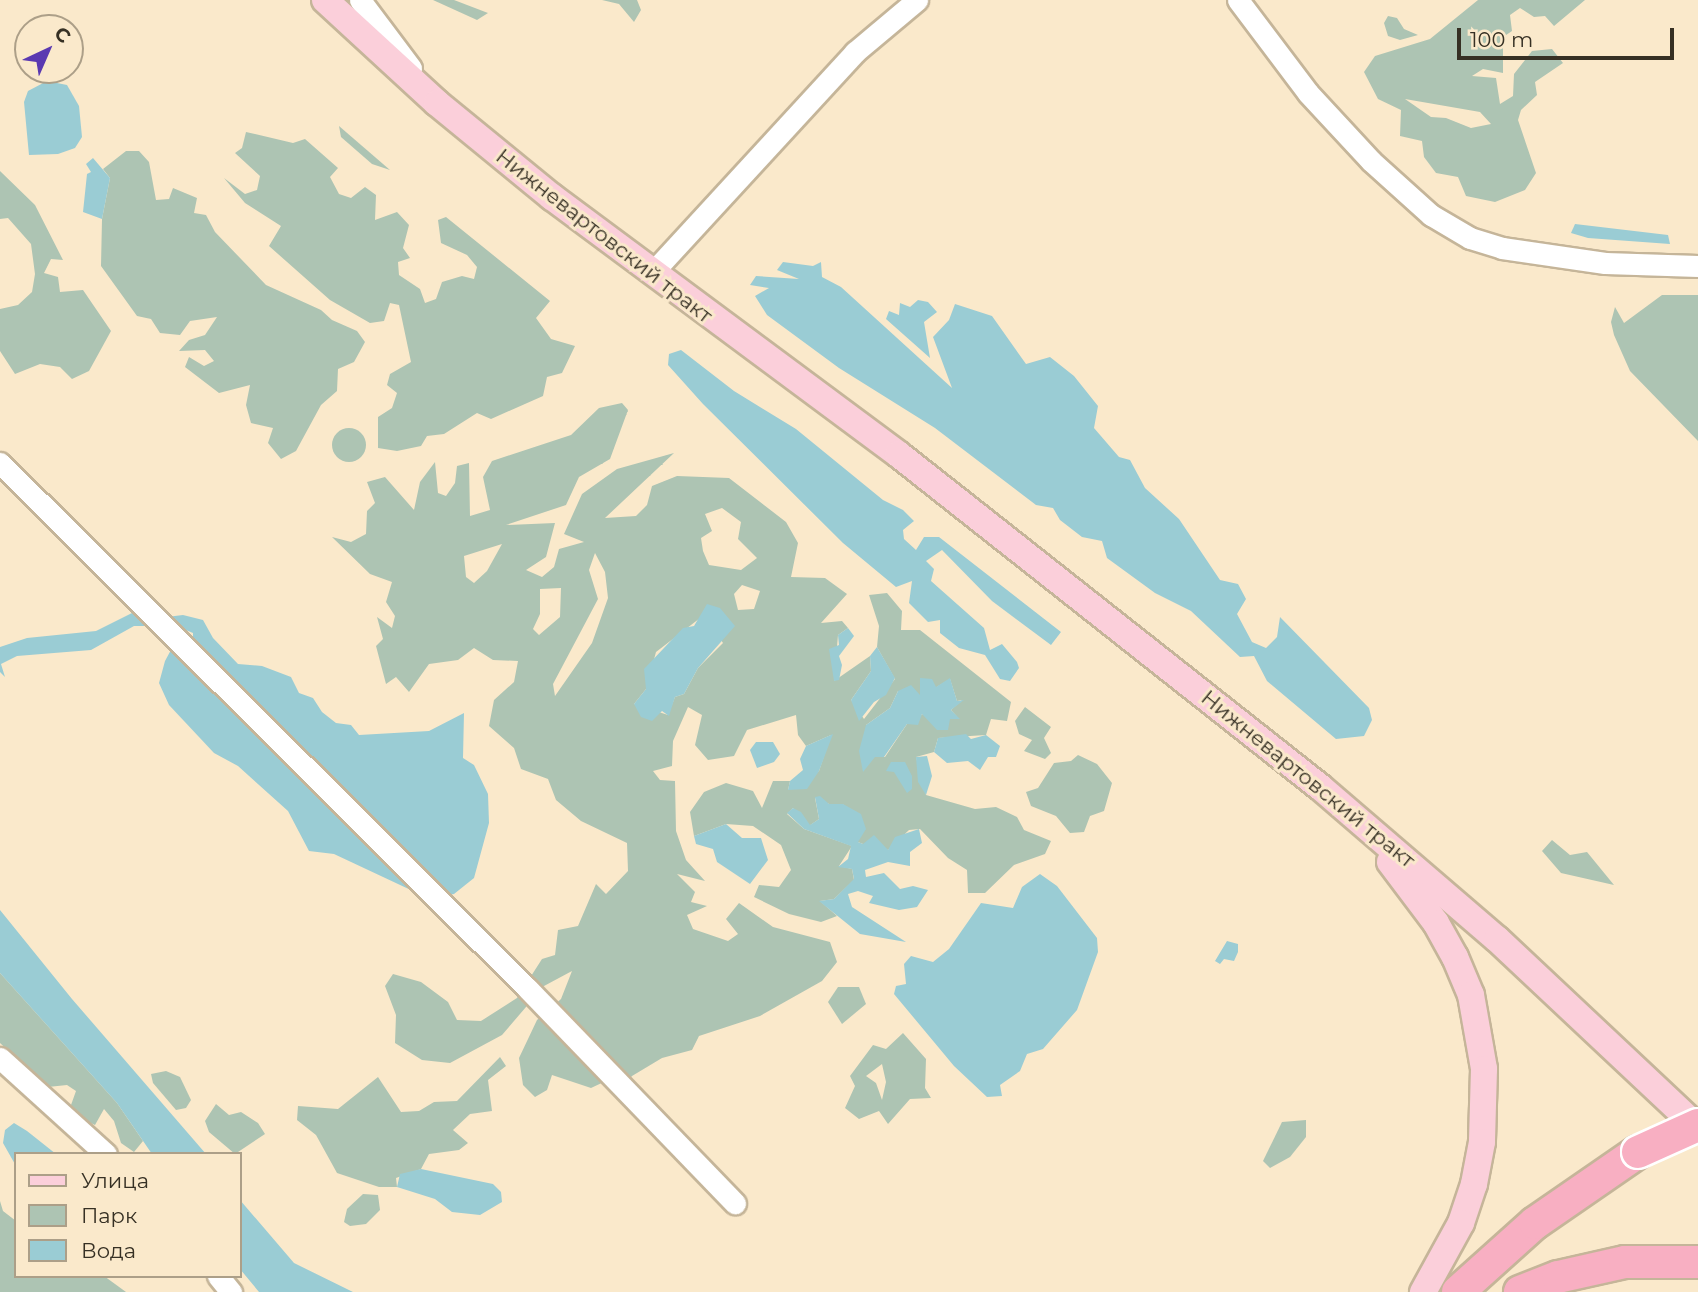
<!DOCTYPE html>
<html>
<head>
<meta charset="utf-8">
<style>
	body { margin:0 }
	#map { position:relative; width:1698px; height:1292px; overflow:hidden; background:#fae9cb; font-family:Montserrat,sans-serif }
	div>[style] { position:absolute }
	.green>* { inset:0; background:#adc4b3 }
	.round { border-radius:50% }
	.water>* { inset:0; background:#9accd4 }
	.roads { filter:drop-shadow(2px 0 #c5b599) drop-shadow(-2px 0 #c5b599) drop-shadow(0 2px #c5b599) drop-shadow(0 -2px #c5b599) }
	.minor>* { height:21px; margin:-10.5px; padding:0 10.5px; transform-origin:10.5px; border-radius:10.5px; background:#fff }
	.major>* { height:26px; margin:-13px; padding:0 13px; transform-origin:13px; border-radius:13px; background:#fbcfda }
	.highway>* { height:32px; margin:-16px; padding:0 16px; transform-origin:16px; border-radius:16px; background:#f8afc2 }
	.bridges { filter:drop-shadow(2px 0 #fff) drop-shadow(-2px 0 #fff) drop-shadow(0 2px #fff) drop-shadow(0 -2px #fff) }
	.highway-bridge>* { height:32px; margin:-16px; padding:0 16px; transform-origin:16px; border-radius:16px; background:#f8afc2 }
	span { translate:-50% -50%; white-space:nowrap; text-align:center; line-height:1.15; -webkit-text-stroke:6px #fae9cb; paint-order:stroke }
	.street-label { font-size:21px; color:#363024 }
	.legend { position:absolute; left:14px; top:1152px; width:228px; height:126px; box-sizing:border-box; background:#fae9cb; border:2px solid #ac9f88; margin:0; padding:9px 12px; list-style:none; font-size:21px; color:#363024 }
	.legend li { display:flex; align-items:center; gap:14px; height:35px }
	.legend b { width:35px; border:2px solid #ac9f88 }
	.north { position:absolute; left:14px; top:14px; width:70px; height:70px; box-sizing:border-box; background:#fae9cb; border:2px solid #ac9f88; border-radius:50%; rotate:44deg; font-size:19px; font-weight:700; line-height:28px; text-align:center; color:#363024 }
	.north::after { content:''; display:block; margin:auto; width:24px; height:32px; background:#5a39b1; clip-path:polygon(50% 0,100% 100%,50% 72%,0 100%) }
	.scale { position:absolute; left:1457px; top:28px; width:217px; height:32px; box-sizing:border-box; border:4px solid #363024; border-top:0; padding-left:9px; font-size:21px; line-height:24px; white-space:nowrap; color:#363024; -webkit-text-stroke:5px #fae9cb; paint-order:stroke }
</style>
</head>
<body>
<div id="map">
	<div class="green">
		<div style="clip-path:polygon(433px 0,454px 0,488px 13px,477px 20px)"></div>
		<div style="clip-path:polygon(602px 0,637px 0,641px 10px,634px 22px,619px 4px)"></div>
		<div style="clip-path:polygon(evenodd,1478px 0,1585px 0,1554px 26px,1545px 16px,1534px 17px,1520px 8px,1510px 15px,1512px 31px,1503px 37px,1503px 73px,1483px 69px,1472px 76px,1496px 78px,1500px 104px,1513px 96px,1514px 74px,1532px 51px,1552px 49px,1563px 63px,1535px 82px,1537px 95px,1521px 110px,1518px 120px,1536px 173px,1525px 190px,1495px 202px,1466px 196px,1458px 177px,1436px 173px,1424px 157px,1422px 141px,1400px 136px,1401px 110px,1378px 99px,1364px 72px,1375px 56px,1430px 39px,1478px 0,1405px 99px,1480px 112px,1491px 124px,1471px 128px,1446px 118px,1431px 117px,1405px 99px)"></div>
		<div style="clip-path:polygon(1388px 16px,1397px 18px,1404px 29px,1418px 35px,1400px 40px,1388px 36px,1384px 23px)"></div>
		<div style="clip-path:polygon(339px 126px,390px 170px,372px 164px,341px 137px)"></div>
		<div style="clip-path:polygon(246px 132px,293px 143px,305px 139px,338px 168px,330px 177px,339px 194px,351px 198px,365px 187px,376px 195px,375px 220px,397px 212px,409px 225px,403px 248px,410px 258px,398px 262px,399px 275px,420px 289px,425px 303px,436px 299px,442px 282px,462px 276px,474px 279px,477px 267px,467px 255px,441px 243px,438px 220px,446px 217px,550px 301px,536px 318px,551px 339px,575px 346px,562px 373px,547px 377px,543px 396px,491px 419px,477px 413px,444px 434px,427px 436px,421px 446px,397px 451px,378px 448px,378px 417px,392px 408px,397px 393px,387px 385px,390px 374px,411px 362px,399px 305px,390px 303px,384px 321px,370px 323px,330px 300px,269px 246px,281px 226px,245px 203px,224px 178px,245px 194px,257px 190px,260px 176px,235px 153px,242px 148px)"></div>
		<div style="clip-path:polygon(126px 151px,139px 151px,149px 162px,156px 200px,169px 199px,173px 188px,197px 198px,194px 213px,206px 215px,215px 232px,266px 285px,321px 310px,332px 320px,357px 331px,365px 342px,354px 362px,338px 369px,337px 391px,321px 405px,296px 451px,281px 459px,268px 443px,273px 428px,251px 423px,246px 405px,250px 385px,219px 393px,185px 367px,189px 357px,204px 366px,214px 361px,205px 350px,179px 351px,189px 340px,205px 335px,217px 317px,190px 321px,180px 335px,160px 333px,151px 319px,137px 316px,101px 266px,102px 219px,110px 178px,103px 169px)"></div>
		<div style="clip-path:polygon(0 171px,35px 205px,63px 260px,51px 259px,44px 273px,58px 277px,60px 292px,83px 290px,111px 331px,89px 371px,72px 379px,60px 367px,40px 364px,15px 374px,0 351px,0 309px,18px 305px,32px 292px,35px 274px,31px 244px,8px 218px,0 219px)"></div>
		<div style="clip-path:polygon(1662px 295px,1698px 295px,1698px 441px,1630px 371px,1614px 335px,1611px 322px,1615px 307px,1624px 323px)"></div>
		<div style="clip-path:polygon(evenodd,622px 403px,628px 410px,610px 459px,579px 477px,566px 505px,506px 525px,555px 523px,546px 557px,526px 570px,542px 577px,554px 567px,559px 549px,584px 542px,564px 534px,582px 494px,617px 469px,674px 453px,605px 518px,636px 516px,647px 505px,652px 486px,677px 476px,729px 478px,786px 522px,798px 543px,791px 577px,825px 578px,847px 594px,821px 623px,842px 621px,848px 628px,838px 635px,834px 681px,870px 656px,871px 671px,851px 700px,864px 719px,895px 679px,877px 647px,879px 626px,869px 595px,887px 593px,902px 611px,901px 630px,920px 630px,1011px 702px,1007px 721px,991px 719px,986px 735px,938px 738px,934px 752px,916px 757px,926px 795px,975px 809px,996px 807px,1017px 817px,1024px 830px,1051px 841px,1045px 854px,1014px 865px,985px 893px,968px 893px,967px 870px,948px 858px,920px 829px,909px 830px,888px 850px,863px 844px,858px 842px,843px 804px,829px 804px,815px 798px,819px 819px,809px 826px,793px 808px,787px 814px,804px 829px,852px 846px,839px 866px,852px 869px,854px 880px,834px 899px,820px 901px,837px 916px,821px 922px,789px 914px,754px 897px,759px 885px,779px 887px,791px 870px,781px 845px,753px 826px,726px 824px,694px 836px,690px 812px,704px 792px,726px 783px,753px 791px,762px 808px,773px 781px,790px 781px,788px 790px,819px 771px,831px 735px,806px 746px,798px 735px,796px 715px,747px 730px,734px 756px,708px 760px,695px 745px,702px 715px,688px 707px,673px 741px,672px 766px,653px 771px,660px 780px,675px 781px,676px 831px,686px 860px,705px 881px,677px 874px,695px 892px,691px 902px,707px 906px,687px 915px,693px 929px,728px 941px,738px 934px,726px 919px,739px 903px,773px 927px,830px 942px,837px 962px,822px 981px,760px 1016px,699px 1036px,692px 1050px,662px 1058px,632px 1076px,620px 1090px,608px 1080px,591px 1088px,552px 1075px,547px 1090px,535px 1097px,523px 1085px,519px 1058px,537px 1020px,561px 999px,572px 971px,544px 986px,502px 1035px,450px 1063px,422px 1060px,395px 1043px,396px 1015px,385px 986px,393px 974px,421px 982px,448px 1002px,457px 1020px,481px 1021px,517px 998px,542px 959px,555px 955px,558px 930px,578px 926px,596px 884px,606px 894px,628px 871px,627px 843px,581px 821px,556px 800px,548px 779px,521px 769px,514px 748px,489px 726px,494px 700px,514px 682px,518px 661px,493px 660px,474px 648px,458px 660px,429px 664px,409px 692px,396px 677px,386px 684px,376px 646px,383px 639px,377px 617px,392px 628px,395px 616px,386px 602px,392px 582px,370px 574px,332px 537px,351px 542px,366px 534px,367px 511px,375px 503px,367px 482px,385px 477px,414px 510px,420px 482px,435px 462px,438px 493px,446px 496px,455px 483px,457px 466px,469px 463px,470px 516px,490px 510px,483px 477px,492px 461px,571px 435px,599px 408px,622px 403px,722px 508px,741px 522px,738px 539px,757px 558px,741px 570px,709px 565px,703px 551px,701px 538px,712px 531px,705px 514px,722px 508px,622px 403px,502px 544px,487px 571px,474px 583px,466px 577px,464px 556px,502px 544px,622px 403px,595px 553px,605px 572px,608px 598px,592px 643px,555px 696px,553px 684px,598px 599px,589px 570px,595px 553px,622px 403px,742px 585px,760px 591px,754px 609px,738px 610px,734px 594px,742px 585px,622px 403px,561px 588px,560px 617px,539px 635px,533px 629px,540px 614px,540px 589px,561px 588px,622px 403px,704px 615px,723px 643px,698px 668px,684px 694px,675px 697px,668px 715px,634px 704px,646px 689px,656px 652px,704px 615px,622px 403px,950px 679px,957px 701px,962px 700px,951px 710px,959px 719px,923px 714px,907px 724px,885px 757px,875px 757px,866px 725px,890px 708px,898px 691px,920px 697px,950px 679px)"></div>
		<div class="round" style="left:332px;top:428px;width:34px;height:34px"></div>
		<div style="clip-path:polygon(1025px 707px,1051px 727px,1044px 738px,1051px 753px,1045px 759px,1024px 751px,1032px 740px,1019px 734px,1015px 721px)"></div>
		<div style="clip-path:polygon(1078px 755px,1097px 764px,1112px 783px,1104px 811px,1090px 816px,1084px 832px,1070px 833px,1056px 816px,1031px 806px,1026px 792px,1038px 788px,1054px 763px,1071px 761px)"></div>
		<div style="clip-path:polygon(1552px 840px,1570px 855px,1587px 852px,1614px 885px,1561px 873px,1542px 851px)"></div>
		<div style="clip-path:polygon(0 973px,117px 1103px,143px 1141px,134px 1152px,121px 1143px,114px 1121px,104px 1109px,95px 1125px,82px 1119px,71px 1105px,76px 1091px,67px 1085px,48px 1087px,0 1043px)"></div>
		<div style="clip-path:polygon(838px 987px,859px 987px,866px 1004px,842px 1024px,828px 1002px)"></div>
		<div style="clip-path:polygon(evenodd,903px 1033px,926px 1059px,925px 1088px,931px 1098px,910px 1099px,888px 1124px,879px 1111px,859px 1119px,845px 1108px,855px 1086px,850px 1076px,873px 1045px,886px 1049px,903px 1033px,882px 1064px,886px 1082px,882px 1100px,876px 1083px,866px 1076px,882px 1064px)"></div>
		<div style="clip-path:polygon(500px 1057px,506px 1066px,488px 1080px,492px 1111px,470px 1114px,453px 1130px,468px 1143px,459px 1150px,429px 1154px,421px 1169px,396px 1178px,397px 1187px,379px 1187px,337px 1173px,316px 1135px,297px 1120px,298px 1106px,338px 1109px,378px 1077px,401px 1112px,419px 1111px,434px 1102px,457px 1101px)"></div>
		<div style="clip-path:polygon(166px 1071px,180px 1077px,191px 1100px,186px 1108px,176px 1110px,153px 1083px,151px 1074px)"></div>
		<div style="clip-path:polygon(216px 1104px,229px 1115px,241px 1112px,258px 1123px,265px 1134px,235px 1154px,209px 1132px,205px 1121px)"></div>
		<div style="clip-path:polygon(1306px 1120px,1306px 1137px,1290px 1157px,1270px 1168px,1263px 1161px,1282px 1122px)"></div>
		<div style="clip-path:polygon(363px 1194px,378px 1195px,380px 1210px,366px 1224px,350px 1226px,344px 1222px,347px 1209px)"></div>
		<div style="clip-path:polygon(0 1201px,3px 1211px,16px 1221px,16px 1276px,104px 1276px,126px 1292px,0 1292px)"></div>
	</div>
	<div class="water">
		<div style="clip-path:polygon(47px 81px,67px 85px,79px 106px,82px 137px,75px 148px,58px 154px,29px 155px,24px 102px,28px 91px)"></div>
		<div style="clip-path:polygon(93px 158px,110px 178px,102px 219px,83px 212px,87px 174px,91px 172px,86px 164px)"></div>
		<div style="clip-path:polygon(1575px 224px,1668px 235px,1670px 244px,1588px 238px,1571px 233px)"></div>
		<div style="clip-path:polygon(783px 262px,813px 266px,821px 262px,822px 277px,841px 287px,952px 388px,933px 337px,949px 320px,955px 304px,992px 316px,1026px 364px,1050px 357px,1074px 376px,1098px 406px,1094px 428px,1119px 457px,1130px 460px,1145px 488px,1179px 519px,1220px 580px,1238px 584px,1246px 599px,1237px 614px,1252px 642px,1266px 648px,1277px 637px,1280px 617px,1369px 708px,1372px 720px,1364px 736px,1336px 739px,1267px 681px,1254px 656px,1240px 657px,1191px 611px,1155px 593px,1107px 558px,1102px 541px,1082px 537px,1060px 520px,1053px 508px,1036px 505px,935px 428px,839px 368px,767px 315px,755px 296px,769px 288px,750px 285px,756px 276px,799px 279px,777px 270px)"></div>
		<div style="clip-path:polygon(918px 300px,928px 302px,937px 312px,924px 322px,930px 358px,886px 319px,889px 311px,899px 315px,900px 303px,910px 307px)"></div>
		<div style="clip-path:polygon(681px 350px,734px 391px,796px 429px,883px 500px,903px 510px,914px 521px,903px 530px,904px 539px,916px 550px,924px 537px,939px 537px,1061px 632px,1051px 645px,992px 601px,942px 550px,926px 561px,934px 569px,931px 581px,984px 628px,990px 650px,1002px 644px,1017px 662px,1019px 668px,1010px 681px,1000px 679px,985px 655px,959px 648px,940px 633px,940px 620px,928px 622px,909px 603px,912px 581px,896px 587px,843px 543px,703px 404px,668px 365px,669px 354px)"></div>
		<div style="clip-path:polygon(707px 604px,720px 608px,735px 626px,698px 668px,684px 694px,675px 697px,669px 716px,662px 711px,652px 721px,641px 717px,634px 704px,646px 689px,644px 669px,683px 628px,694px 626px)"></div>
		<div style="clip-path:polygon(132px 613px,150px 619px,183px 615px,203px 620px,213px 638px,238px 664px,262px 666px,291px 677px,299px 693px,313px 698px,322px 712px,336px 723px,351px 725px,359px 735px,429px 731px,464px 713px,463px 758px,474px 765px,488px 794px,489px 823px,474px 878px,454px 894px,430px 899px,334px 854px,309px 851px,288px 811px,238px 766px,214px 753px,169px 705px,159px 683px,165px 661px,172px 648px,193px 648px,193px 633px,176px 626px,134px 626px,91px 650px,17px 656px,1px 664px,5px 677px,0 672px,0 647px,27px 638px,96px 631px)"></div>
		<div style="clip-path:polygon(848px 628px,854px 636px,839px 656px,842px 665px,839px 680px,834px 681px,829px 649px,839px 645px,838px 635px)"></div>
		<div style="clip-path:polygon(877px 647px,895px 678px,886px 695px,874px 702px,859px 721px,851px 700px,871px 671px,870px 656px)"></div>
		<div style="clip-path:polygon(920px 678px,932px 679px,936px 687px,950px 678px,957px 701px,964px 700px,951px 710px,960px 719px,950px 719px,948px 730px,937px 730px,922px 714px,918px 725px,907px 724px,884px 757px,875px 757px,863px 772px,859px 751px,866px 725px,890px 708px,898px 691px,911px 685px,920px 695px)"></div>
		<div style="clip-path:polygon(833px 734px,819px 771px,807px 789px,788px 790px,790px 781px,803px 770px,800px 759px,806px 746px)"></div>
		<div style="clip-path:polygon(966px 734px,971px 739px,986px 735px,1000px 746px,996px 757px,988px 757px,980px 770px,968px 761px,947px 763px,934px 752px,938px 738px)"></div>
		<div style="clip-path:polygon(756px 742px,773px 742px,780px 754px,774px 762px,757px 768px,750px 750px)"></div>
		<div style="clip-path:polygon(927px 756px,932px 776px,926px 795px,918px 782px,916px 757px)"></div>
		<div style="clip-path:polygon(891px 762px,905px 762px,912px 776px,912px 789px,907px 793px,894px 772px,886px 771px)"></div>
		<div style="clip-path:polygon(820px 796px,829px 804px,843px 804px,861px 814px,866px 829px,858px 842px,863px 844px,874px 835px,888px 850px,895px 837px,919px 829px,922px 843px,910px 852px,910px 866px,888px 862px,865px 870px,866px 877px,884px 873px,900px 889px,913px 886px,928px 890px,917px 907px,899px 910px,869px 903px,873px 896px,858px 891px,848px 894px,852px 907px,906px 942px,860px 934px,819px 901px,834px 899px,854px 879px,852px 869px,838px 867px,848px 859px,851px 846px,804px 829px,787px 813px,793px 808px,801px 812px,810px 825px,819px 819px,815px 797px)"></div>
		<div style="clip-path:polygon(726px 824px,742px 838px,761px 838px,768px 860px,750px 884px,717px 862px,713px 849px,696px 844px,694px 836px)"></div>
		<div style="clip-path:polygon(1040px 874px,1057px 886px,1097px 938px,1098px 952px,1077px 1010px,1043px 1049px,1027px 1054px,1020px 1071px,1000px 1085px,1002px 1096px,987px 1097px,954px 1066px,894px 994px,896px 986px,906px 984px,904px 964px,911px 956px,933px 962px,949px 949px,981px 903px,1013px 908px,1022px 887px)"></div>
		<div style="clip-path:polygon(0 910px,72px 999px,206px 1154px,152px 1154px,117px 1103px,0 973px)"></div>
		<div style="clip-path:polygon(1227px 941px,1238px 944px,1238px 952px,1234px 961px,1224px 959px,1220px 964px,1215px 961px)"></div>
		<div style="clip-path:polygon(14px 1123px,27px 1131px,56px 1154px,16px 1154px,16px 1166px,3px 1143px,5px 1130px)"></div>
		<div style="clip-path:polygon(421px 1169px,493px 1184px,501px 1192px,502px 1202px,480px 1215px,452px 1212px,435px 1199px,397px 1187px,400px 1174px)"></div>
		<div style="clip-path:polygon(240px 1200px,294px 1263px,353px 1292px,259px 1292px,240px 1269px)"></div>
	</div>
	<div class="roads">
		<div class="minor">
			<div style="left:360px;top:0;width:85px;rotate:53.1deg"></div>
			<div style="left:1238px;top:0;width:116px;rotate:53deg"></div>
			<div style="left:1308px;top:93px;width:93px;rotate:47.2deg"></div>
			<div style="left:1371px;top:161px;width:81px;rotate:42deg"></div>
			<div style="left:1431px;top:215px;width:45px;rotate:30.5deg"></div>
			<div style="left:1470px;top:238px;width:34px;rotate:17deg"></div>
			<div style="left:1502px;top:248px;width:104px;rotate:8.3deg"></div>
			<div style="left:1605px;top:263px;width:93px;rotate:1.8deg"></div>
			<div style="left:652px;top:273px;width:300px;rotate:-47.4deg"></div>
			<div style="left:855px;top:52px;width:81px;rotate:-40deg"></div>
			<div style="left:0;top:463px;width:745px;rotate:44.89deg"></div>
			<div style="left:528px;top:989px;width:298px;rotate:46deg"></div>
			<div style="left:0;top:1058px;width:143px;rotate:42.2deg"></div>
			<div style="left:218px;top:1276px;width:21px;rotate:51deg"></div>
		</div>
		<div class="major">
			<div style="left:325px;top:0;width:152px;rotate:42.6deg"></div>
			<div style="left:437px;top:103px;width:149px;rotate:39.3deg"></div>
			<div style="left:552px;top:197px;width:431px;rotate:36.6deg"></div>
			<div style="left:898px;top:454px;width:538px;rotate:38.28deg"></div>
			<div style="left:1320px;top:787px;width:233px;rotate:40.7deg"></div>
			<div style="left:1497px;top:939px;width:276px;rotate:43.2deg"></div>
			<div style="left:1390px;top:862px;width:76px;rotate:53deg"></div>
			<div style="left:1436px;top:923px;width:39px;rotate:61deg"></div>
			<div style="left:1455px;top:957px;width:41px;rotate:67.2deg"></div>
			<div style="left:1471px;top:995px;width:75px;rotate:80deg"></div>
			<div style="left:1484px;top:1069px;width:73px;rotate:91.6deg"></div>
			<div style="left:1482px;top:1142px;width:43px;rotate:100.8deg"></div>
			<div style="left:1474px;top:1184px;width:41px;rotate:108.4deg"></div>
			<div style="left:1461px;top:1223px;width:79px;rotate:118.8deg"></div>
		</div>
		<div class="highway">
			<div style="left:1458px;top:1292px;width:103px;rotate:-41.9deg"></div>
			<div style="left:1535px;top:1223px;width:125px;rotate:-34.6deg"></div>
			<div style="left:1520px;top:1292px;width:41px;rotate:-21.5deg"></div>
			<div style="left:1558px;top:1277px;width:69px;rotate:-12.6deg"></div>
			<div style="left:1625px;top:1262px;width:73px"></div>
		</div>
	</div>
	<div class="bridges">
		<div class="highway-bridge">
			<div style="left:1638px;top:1152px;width:66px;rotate:-24.2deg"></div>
		</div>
	</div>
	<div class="street-label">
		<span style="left:604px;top:236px;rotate:38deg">Нижневартовский тракт</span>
		<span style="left:1308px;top:779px;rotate:39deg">Нижневартовский тракт</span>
	</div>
	<ul class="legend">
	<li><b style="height:9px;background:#fbcfda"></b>Улица</li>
	<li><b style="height:19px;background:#adc4b3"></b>Парк</li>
	<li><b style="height:19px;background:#9accd4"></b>Вода</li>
	</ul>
	<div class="north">С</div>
	<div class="scale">100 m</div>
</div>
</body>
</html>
